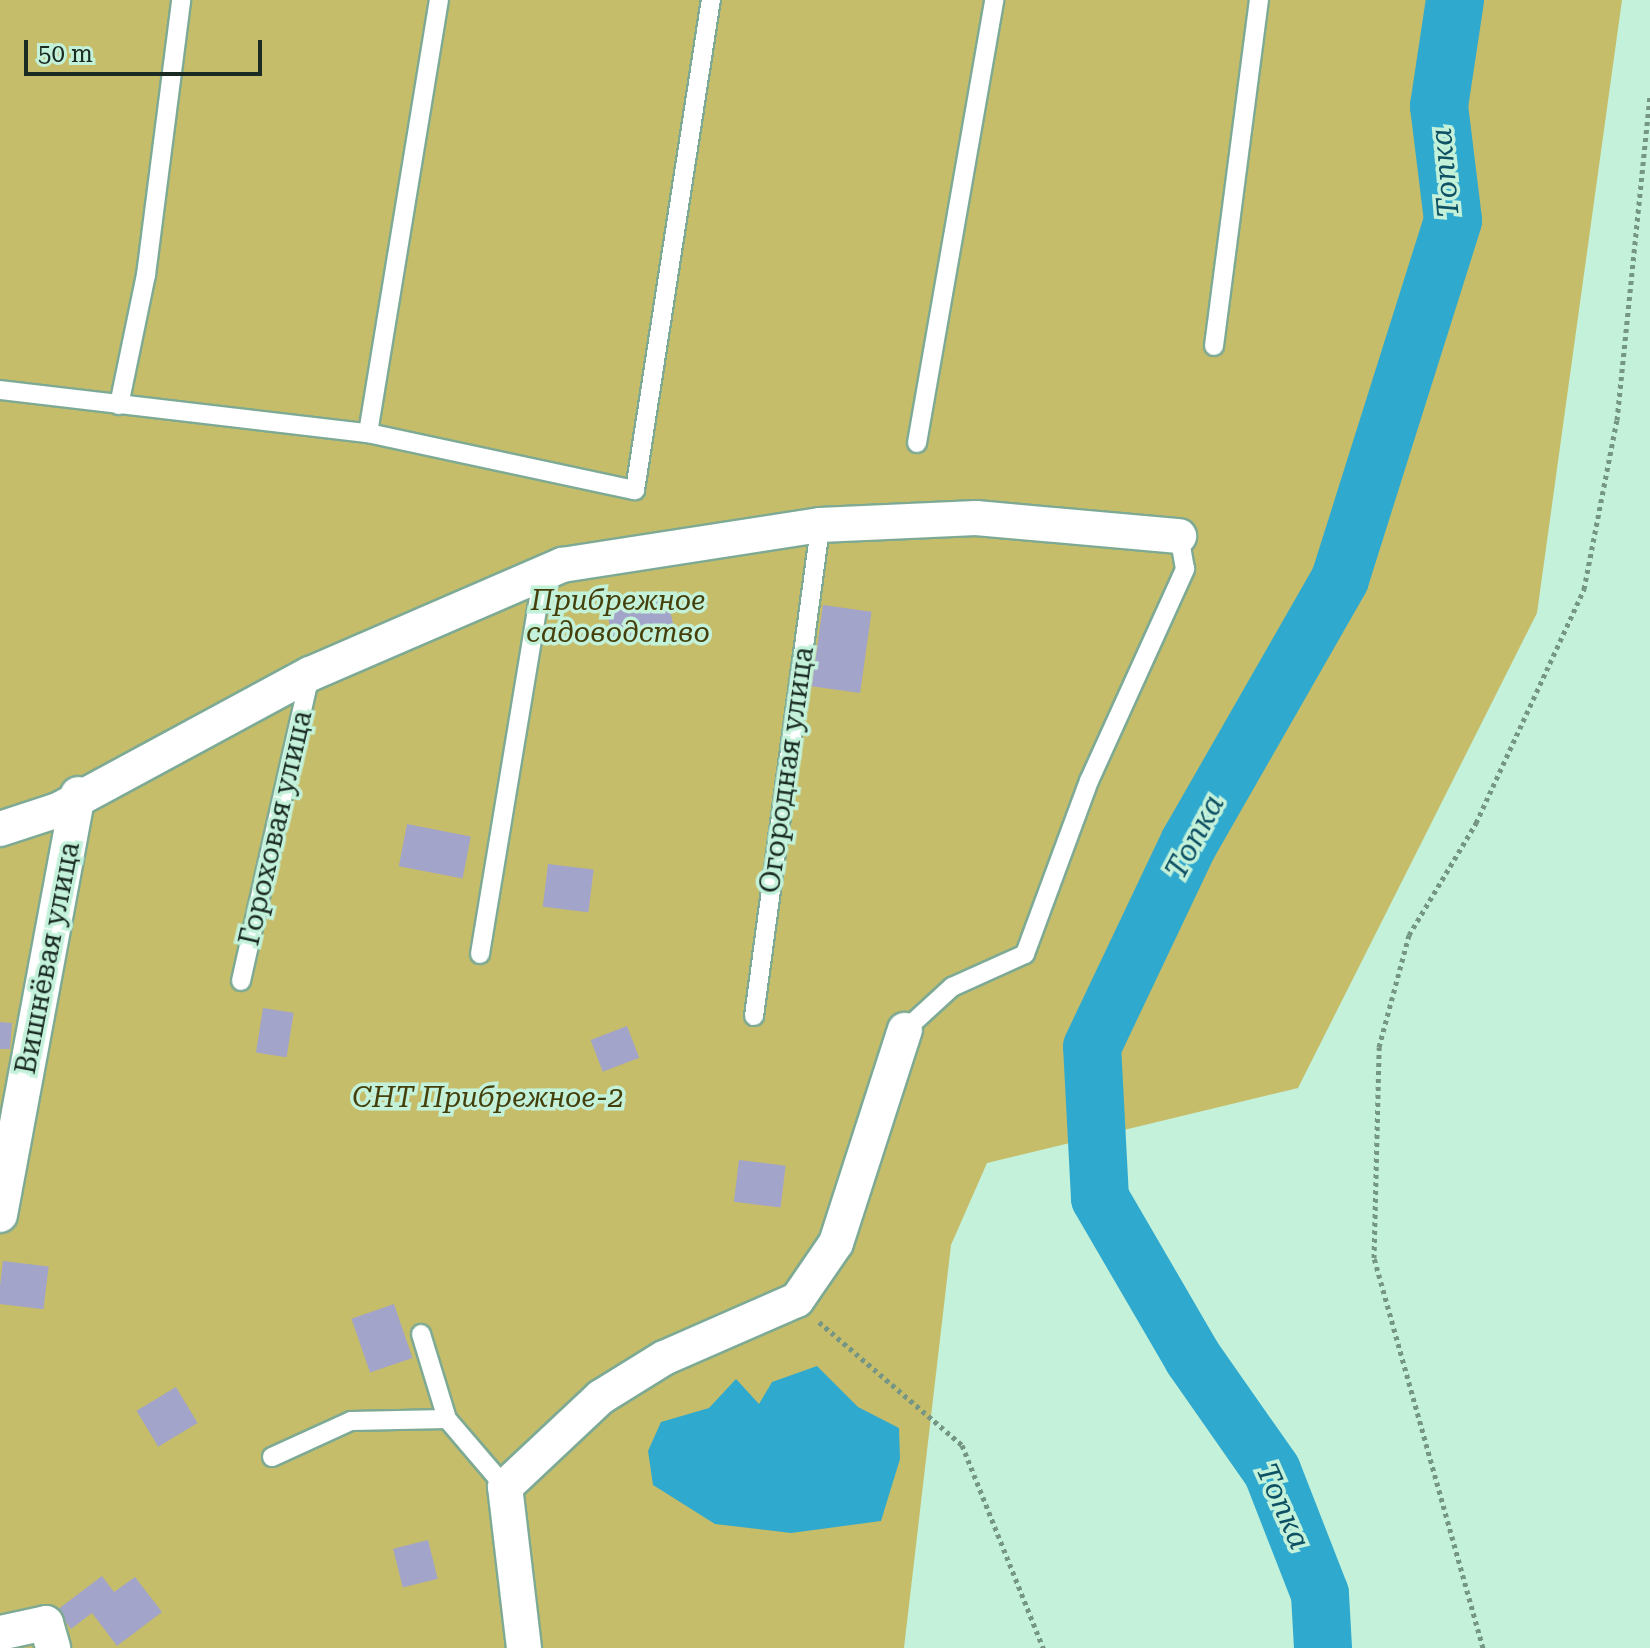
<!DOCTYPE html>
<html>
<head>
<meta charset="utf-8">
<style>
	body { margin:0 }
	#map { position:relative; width:1650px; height:1648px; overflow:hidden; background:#c3f1da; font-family:"Roboto Serif",serif }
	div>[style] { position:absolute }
	.green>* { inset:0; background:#c6bd6a }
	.water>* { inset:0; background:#30a9ce }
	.river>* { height:58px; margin:-29px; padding:0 29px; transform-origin:29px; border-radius:29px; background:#30a9ce }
	.building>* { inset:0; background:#a2a4ca; transform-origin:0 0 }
	.path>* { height:5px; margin-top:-2.5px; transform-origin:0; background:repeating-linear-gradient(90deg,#759585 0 4px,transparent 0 8px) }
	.roads { filter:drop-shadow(2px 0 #7eaa94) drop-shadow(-2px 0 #7eaa94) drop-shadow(0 2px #7eaa94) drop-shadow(0 -2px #7eaa94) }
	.lane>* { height:18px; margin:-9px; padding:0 9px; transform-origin:9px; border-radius:9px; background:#fff }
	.street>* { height:34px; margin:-17px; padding:0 17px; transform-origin:17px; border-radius:17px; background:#fff }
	span { translate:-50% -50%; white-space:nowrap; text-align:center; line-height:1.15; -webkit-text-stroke:7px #c3f1da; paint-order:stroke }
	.park-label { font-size:28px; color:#45400b; font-style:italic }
	.street-label { font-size:28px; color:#1a2b23 }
	.water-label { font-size:30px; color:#0f5164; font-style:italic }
	.scale { position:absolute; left:24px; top:40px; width:238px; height:36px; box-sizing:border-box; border:4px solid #1a2b23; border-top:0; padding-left:10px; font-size:24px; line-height:28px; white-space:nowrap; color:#1a2b23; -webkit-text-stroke:6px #c3f1da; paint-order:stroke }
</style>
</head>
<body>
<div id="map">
	<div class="green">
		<div style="clip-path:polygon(0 0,1622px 0,1537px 613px,1298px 1088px,987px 1163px,951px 1245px,904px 1648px,0 1648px)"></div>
	</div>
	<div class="water">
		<div style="clip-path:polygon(817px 1366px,858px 1407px,899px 1428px,900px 1459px,881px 1521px,791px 1533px,715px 1524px,653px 1485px,648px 1451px,661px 1422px,709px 1408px,736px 1379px,759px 1404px,772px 1382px)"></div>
	</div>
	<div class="river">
		<div style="left:1323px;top:1648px;width:54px;rotate:-93.2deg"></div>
		<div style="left:1320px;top:1594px;width:132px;rotate:-111.3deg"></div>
		<div style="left:1272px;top:1471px;width:138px;rotate:-125deg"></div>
		<div style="left:1193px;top:1358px;width:185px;rotate:-120.2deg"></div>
		<div style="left:1100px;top:1198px;width:151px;rotate:-93deg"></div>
		<div style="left:1092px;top:1047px;width:226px;rotate:-64.6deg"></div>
		<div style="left:1189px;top:843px;width:304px;rotate:-60.2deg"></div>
		<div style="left:1340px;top:579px;width:376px;rotate:-72.5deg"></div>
		<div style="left:1453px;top:220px;width:115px;rotate:-97deg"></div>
		<div style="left:1439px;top:106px;width:107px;rotate:-81.4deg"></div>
	</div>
	<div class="building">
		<div style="left:666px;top:593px;width:37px;height:62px;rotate:77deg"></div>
		<div style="left:823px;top:605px;width:49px;height:82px;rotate:8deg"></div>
		<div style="left:407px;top:824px;width:65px;height:43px;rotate:11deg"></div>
		<div style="left:548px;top:864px;width:46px;height:43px;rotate:7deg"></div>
		<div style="left:263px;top:1008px;width:31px;height:45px;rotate:9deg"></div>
		<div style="clip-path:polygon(0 1022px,12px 1023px,10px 1049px,0 1049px)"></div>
		<div style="left:627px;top:1026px;width:34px;height:39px;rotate:69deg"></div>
		<div style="left:739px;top:1160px;width:47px;height:42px;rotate:7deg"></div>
		<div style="left:3px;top:1261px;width:46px;height:43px;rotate:7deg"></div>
		<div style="left:394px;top:1304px;width:57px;height:45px;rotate:71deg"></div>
		<div style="left:176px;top:1387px;width:42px;height:46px;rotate:59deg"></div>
		<div style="left:428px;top:1540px;width:40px;height:36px;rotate:76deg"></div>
		<div style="clip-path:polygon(102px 1576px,114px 1592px,135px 1577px,162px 1612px,117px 1646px,92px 1613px,71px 1629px,57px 1610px)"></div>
	</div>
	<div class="path">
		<div style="left:819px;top:1322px;width:189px;rotate:40.7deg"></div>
		<div style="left:962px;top:1445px;width:219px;rotate:68.2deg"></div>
		<div style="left:1483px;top:1648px;width:405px;rotate:-105.6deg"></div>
		<div style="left:1374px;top:1258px;width:211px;rotate:-88.6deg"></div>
		<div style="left:1379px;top:1047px;width:116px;rotate:-75deg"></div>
		<div style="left:1409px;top:935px;width:131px;rotate:-59.1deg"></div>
		<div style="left:1476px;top:823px;width:258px;rotate:-65.2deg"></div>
		<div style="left:1584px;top:589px;width:172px;rotate:-79deg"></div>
		<div style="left:1617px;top:420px;width:326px;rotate:-84.2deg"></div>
	</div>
	<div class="roads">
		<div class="lane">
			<div style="left:1214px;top:346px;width:349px;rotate:-82.6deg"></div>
			<div style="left:0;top:390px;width:371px;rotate:6.7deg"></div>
			<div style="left:368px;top:433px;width:273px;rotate:12.1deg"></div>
			<div style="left:635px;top:490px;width:496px;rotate:-81.2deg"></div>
			<div style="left:119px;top:405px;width:133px;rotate:-78.3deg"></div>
			<div style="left:146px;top:275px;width:277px;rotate:-82.7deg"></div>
			<div style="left:368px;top:433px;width:439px;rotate:-80.7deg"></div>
			<div style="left:917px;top:443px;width:450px;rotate:-80.1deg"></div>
			<div style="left:480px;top:954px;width:385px;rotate:-80.6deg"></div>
			<div style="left:241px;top:981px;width:315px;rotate:-77.3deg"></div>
			<div style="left:754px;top:1016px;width:495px;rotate:-82.3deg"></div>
			<div style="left:905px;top:1030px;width:64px;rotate:-42.5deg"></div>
			<div style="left:952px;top:987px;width:80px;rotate:-24.3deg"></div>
			<div style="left:1025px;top:954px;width:184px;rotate:-69.7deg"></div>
			<div style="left:1089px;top:781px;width:233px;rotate:-65.6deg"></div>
			<div style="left:1185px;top:569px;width:34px;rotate:-100deg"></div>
			<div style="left:421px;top:1334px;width:89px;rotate:73deg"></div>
			<div style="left:272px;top:1457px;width:87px;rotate:-24.5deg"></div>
			<div style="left:351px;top:1421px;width:96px;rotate:-1.2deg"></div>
			<div style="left:447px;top:1419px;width:89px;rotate:49.5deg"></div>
		</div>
		<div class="street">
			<div style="left:0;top:829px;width:61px;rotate:-18.1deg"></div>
			<div style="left:58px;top:810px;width:286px;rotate:-28.4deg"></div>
			<div style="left:310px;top:674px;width:275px;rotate:-23.4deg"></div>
			<div style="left:562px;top:565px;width:261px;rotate:-8.8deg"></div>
			<div style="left:820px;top:525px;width:156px;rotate:-2.6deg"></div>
			<div style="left:976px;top:518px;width:204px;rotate:5.1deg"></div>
			<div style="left:0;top:1215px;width:428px;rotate:-79.5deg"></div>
			<div style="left:0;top:1633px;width:47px;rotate:-12.3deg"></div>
			<div style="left:46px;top:1623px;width:26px;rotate:74deg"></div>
			<div style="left:524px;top:1648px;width:162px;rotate:-96.7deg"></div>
			<div style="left:505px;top:1487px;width:132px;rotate:-43.2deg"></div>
			<div style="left:601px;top:1397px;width:74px;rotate:-31.8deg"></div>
			<div style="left:664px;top:1358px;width:145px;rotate:-23.6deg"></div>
			<div style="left:797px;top:1300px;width:69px;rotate:-55.6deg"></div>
			<div style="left:836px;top:1243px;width:224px;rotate:-72.1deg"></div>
		</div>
	</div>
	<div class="park-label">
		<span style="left:618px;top:617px">Прибрежное<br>садоводство</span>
		<span style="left:488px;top:1098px">СНТ Прибрежное-2</span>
	</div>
	<div class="street-label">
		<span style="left:787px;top:770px;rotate:-82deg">Огородная улица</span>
		<span style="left:276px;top:828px;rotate:-77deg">Гороховая улица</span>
		<span style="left:48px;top:958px;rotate:-79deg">Вишнёвая улица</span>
	</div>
	<div class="water-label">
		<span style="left:1445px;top:173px;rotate:-95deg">Топка</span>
		<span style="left:1195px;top:837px;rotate:-62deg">Топка</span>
		<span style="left:1283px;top:1506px;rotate:66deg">Топка</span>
	</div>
	<div class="scale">50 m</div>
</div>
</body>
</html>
